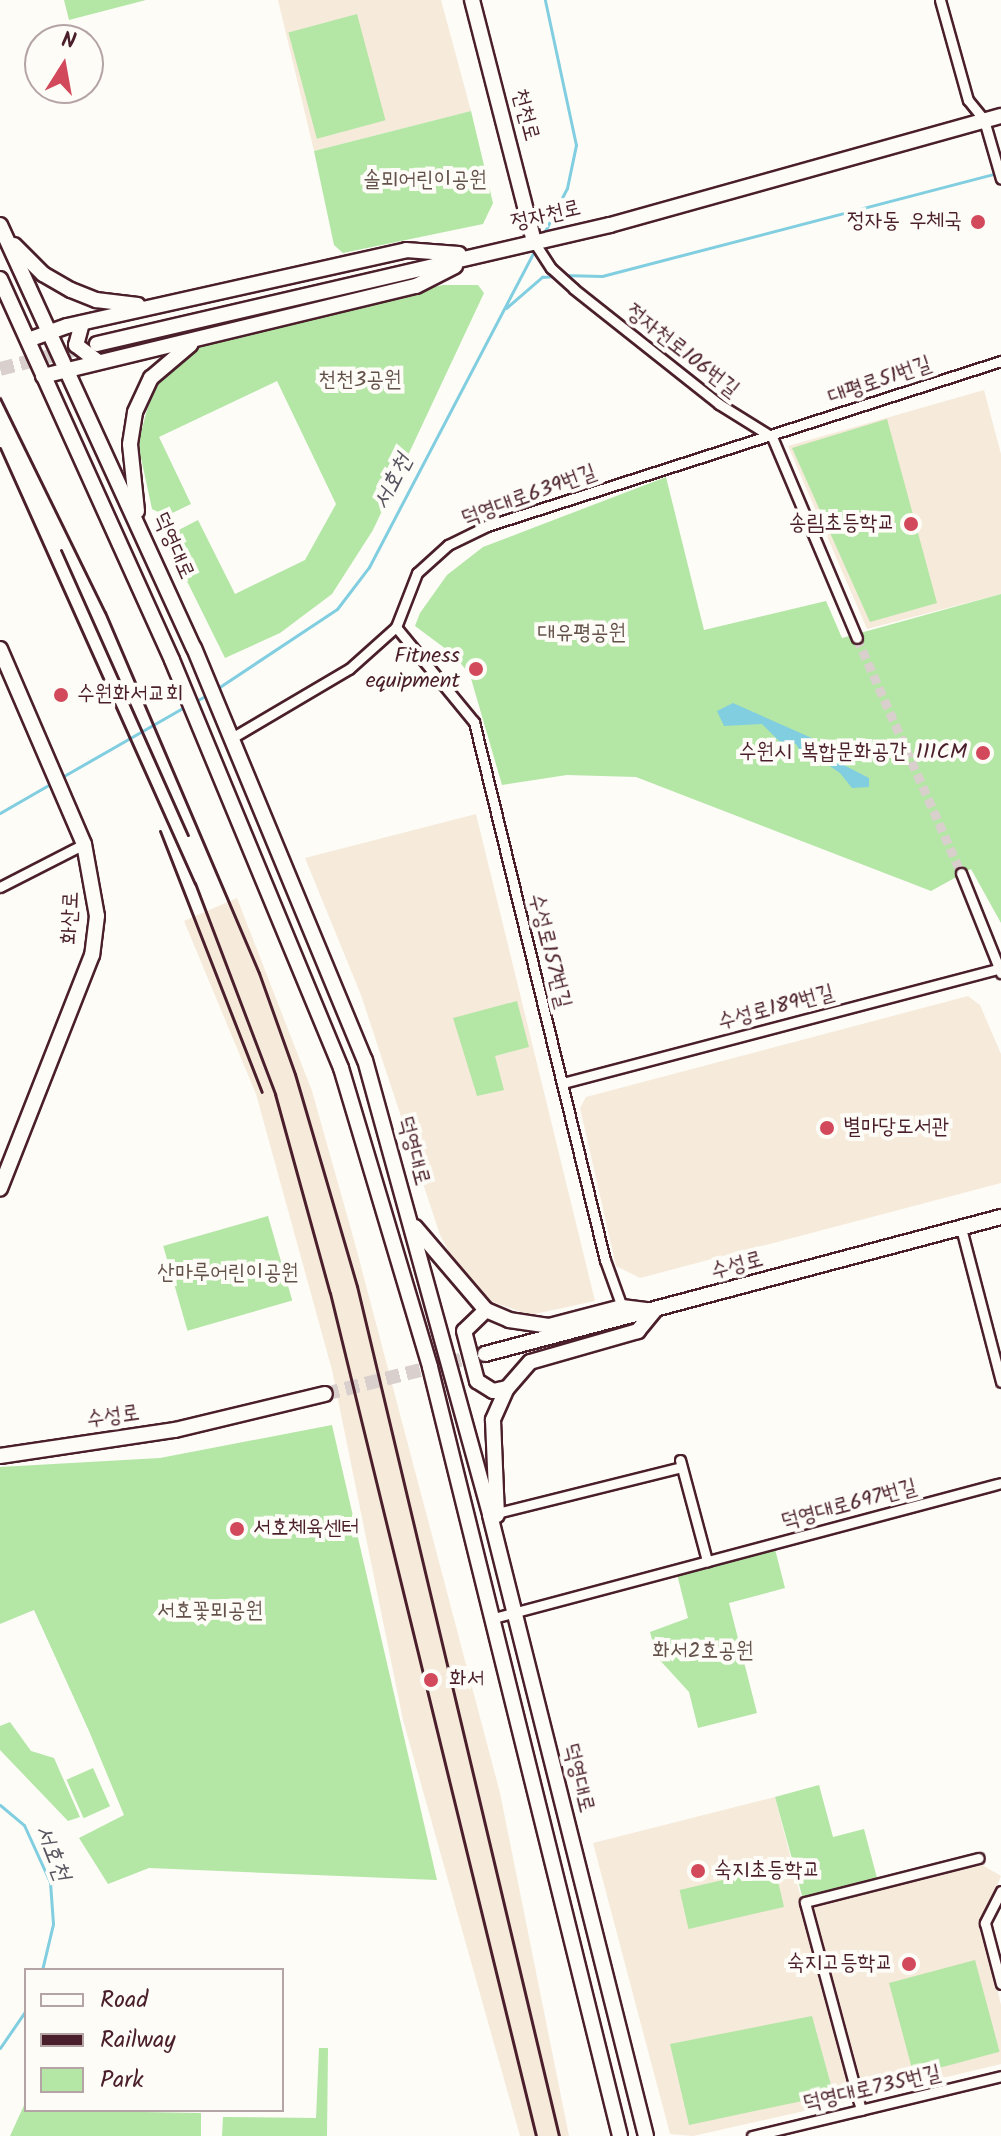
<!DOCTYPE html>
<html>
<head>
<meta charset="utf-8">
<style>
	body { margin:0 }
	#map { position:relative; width:1001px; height:2136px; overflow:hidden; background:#fdfcf7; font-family:Kalam,"Poor Story",sans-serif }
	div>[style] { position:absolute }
	.built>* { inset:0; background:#f6eada }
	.green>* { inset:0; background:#b4e6a6; transform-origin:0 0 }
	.water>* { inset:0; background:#81cee0 }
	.stream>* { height:3px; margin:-1.5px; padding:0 1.5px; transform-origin:1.5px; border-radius:1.5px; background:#81cee0 }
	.street-tunnel>* { height:9px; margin-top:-4.5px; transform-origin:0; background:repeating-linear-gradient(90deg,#d9d0ce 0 9px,transparent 0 13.5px) }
	.secondary-tunnel>* { height:14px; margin-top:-7px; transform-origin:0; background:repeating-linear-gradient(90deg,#d9d0ce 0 14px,transparent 0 21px) }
	.roads { filter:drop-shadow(2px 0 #4a1f2b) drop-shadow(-2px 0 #4a1f2b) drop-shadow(0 2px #4a1f2b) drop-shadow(0 -2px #4a1f2b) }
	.street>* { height:9px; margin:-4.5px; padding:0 4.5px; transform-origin:4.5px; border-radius:4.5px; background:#fdfcf7 }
	.secondary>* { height:14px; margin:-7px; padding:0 7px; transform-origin:7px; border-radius:7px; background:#fdfcf7 }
	.rail>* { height:3px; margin:-1.5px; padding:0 1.5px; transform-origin:1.5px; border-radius:1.5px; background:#4a1f2b }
	.dots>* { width:22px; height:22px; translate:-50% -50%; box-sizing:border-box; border:4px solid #fdfcf7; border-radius:50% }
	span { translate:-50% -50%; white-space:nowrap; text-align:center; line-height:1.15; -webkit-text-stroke:8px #fdfcf7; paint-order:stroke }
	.street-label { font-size:22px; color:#4a1f2b }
	.park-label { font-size:22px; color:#64514a }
	.poi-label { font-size:22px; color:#4a1f2b }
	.right { translate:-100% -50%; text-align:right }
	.left { translate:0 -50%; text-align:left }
	.water-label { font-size:24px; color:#5a5461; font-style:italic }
	.legend { position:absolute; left:24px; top:1968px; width:260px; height:144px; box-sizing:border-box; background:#fdfcf7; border:2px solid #b5a4a5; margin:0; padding:10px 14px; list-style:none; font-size:24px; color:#4a1f2b }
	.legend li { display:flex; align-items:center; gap:16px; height:40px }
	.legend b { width:40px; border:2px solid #b5a4a5 }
	.north { position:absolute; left:24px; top:24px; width:80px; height:80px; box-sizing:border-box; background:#fdfcf7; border:2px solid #b5a4a5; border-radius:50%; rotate:11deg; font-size:22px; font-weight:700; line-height:32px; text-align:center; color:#4a1f2b }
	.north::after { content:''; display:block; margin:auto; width:28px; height:36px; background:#d1495b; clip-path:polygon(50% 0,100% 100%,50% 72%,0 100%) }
</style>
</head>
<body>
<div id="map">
	<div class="built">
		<div style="clip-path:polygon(278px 0,441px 0,471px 111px,314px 151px)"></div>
		<div style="clip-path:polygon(984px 390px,1001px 454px,1001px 594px,867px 629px,788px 446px)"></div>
		<div style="clip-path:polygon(476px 814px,595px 1301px,530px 1315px,484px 1299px,457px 1267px,440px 1235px,361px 995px,305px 858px)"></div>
		<div style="clip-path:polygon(237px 898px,312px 1091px,354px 1240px,500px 1793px,569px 2136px,520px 2136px,403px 1720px,332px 1370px,256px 1094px,184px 921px)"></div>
		<div style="clip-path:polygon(968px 996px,980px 1005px,1001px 1054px,1001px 1183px,640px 1278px,616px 1266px,580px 1108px,586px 1097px)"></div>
		<div style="clip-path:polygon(775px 1797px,853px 2100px,693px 2136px,670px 2134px,593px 1843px)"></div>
		<div style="clip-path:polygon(979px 1863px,1001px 1876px,981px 1922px,1001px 2005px,1001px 2064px,863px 2097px,810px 1905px)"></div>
	</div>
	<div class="green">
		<div style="clip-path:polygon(64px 0,146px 0,69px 20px)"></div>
		<div style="left:357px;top:14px;width:110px;height:71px;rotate:75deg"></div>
		<div style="clip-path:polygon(471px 111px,493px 203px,483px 224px,343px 253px,334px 245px,314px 151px)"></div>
		<div style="clip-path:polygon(443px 285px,478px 285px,484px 293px,373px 530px,332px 594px,280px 633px,225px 658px,175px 557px,171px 534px,198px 520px,235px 594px,305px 560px,336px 504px,277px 381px,159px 437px,191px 504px,166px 516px,152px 509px,138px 444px,153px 387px,183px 355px,212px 340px)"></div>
		<div style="clip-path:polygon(887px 419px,937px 603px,870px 622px,792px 448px)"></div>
		<div style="clip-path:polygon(666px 477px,704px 630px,826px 601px,842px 638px,1001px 594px,1001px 923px,971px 869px,931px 891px,636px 777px,567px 775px,502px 785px,470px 675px,454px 655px,415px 626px,420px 613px,447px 575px,483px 547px)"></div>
		<div style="clip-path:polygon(517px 1001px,529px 1047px,495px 1056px,504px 1090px,477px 1096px,453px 1018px)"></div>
		<div style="left:268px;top:1216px;width:88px;height:109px;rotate:74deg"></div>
		<div style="clip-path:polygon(332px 1425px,437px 1880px,149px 1868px,108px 1884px,79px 1838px,124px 1815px,89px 1731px,34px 1610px,0 1624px,0 1467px,160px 1458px)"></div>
		<div style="clip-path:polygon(775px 1549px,785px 1588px,729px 1603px,757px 1713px,698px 1728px,689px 1692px,657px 1657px,650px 1632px,688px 1618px,677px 1574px)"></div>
		<div style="clip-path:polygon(10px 1722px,31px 1751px,54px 1758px,80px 1817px,68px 1821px,0 1750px,0 1726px)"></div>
		<div style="left:93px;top:1768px;width:42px;height:29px;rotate:66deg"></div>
		<div style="clip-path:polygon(819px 1785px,833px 1837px,864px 1829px,877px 1878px,803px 1899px,775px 1797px)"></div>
		<div style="left:775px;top:1868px;width:40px;height:98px;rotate:77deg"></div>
		<div style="left:975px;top:1960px;width:95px;height:89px;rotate:75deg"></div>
		<div style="clip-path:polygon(812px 2016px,831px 2085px,826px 2096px,689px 2125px,670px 2044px)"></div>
		<div style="clip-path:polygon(319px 2048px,328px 2048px,327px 2136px,222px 2136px,223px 2117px,316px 2118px)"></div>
		<div style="clip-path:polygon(26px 2101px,26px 2110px,201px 2113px,201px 2136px,10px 2136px)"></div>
	</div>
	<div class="water">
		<div style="clip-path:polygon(733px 703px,814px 739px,830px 758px,869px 778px,869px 787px,852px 788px,840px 773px,812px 754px,802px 754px,796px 744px,779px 741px,762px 724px,724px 726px,717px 711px)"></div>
	</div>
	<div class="stream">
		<div style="left:542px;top:237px;width:55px;rotate:-63deg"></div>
		<div style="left:567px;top:188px;width:44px;rotate:-78.2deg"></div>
		<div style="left:576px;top:145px;width:148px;rotate:-102.1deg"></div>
		<div style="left:562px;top:275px;width:40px;rotate:1.4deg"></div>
		<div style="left:602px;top:276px;width:408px;rotate:-14.6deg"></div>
		<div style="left:506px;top:308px;width:48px;rotate:-40.7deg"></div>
		<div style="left:542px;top:277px;width:13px;rotate:-4deg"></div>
		<div style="left:215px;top:690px;width:146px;rotate:-33.6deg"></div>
		<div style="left:337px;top:609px;width:53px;rotate:-52.7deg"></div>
		<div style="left:369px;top:567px;width:361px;rotate:-62.4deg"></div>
		<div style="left:194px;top:702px;width:17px;rotate:-28deg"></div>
		<div style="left:62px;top:777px;width:141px;rotate:-29.8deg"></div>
		<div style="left:0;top:813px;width:60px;rotate:-30deg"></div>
		<div style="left:0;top:1805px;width:31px;rotate:40deg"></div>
		<div style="left:24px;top:1825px;width:63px;rotate:65.5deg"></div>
		<div style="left:50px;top:1882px;width:42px;rotate:85.9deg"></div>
		<div style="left:53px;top:1924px;width:47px;rotate:103.4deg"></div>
		<div style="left:0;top:2048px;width:46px;rotate:-55.6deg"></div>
	</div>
	<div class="street-tunnel">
		<div style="left:857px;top:638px;width:257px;rotate:66.1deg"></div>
	</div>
	<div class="secondary-tunnel">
		<div style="left:0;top:369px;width:100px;rotate:-14.5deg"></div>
		<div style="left:325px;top:1394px;width:160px;rotate:-14.1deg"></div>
	</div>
	<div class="roads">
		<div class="street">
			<div style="left:940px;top:0;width:104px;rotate:74.4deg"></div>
			<div style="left:968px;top:100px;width:26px;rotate:51deg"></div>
			<div style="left:984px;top:120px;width:61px;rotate:73.9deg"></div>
			<div style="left:534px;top:242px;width:31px;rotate:57deg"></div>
			<div style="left:551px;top:268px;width:31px;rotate:42deg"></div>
			<div style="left:574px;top:289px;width:185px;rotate:38.4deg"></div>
			<div style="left:719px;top:404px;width:62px;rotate:31.9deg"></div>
			<div style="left:772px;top:437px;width:218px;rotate:67.1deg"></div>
			<div style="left:396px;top:627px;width:123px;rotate:50.6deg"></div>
			<div style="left:474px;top:722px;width:554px;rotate:76.32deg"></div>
			<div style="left:605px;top:1260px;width:50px;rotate:70.1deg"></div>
			<div style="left:230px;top:739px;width:138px;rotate:-30.5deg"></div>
			<div style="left:349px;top:669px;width:63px;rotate:-41.8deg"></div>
			<div style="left:396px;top:627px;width:58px;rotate:-68.7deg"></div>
			<div style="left:417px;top:573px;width:42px;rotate:-42.1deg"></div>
			<div style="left:448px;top:545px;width:43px;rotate:-26deg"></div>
			<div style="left:487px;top:526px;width:540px;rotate:-17.8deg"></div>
			<div style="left:961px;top:873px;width:108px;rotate:68.2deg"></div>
			<div style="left:0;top:887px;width:94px;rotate:-27.1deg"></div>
			<div style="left:563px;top:1083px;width:453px;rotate:-14.7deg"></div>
			<div style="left:961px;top:1228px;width:159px;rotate:75.4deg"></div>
			<div style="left:680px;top:1460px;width:105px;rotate:75deg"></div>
			<div style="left:493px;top:1514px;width:194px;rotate:-14deg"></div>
			<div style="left:490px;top:1619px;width:529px;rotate:-14.9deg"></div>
			<div style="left:1001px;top:1891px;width:36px;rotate:117deg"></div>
			<div style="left:985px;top:1923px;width:63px;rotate:75.3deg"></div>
			<div style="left:861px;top:2110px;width:215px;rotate:-105.1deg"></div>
			<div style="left:805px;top:1902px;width:179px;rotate:-14.2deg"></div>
			<div style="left:752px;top:2136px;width:256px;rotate:-13.5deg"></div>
		</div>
		<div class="secondary">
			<div style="left:472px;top:0;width:250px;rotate:75.6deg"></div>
			<div style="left:0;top:225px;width:465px;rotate:65.4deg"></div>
			<div style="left:194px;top:648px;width:446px;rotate:67.5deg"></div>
			<div style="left:365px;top:1060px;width:472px;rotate:74.6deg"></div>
			<div style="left:490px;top:1515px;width:640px;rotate:75.9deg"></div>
			<div style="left:14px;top:245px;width:41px;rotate:45deg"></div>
			<div style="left:43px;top:274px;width:32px;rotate:30deg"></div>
			<div style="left:71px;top:290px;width:27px;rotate:22deg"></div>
			<div style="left:96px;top:300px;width:42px;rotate:6.8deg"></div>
			<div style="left:0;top:279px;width:418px;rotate:65.7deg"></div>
			<div style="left:172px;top:660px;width:442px;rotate:67.5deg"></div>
			<div style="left:341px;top:1068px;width:312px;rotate:73.4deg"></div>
			<div style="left:430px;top:1367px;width:792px;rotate:76.12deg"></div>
			<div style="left:82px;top:323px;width:23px;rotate:105deg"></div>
			<div style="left:76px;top:345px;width:25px;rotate:37deg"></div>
			<div style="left:28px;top:340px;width:41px;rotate:-19.7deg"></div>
			<div style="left:67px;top:326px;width:347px;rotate:-12.6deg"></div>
			<div style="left:406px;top:250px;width:53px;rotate:4.3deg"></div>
			<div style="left:97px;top:344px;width:527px;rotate:-13.06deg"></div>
			<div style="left:610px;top:225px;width:406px;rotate:-15.6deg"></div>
			<div style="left:43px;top:376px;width:384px;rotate:-13.6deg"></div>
			<div style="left:416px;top:286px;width:44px;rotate:-27.1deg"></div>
			<div style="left:137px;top:511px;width:67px;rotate:-96deg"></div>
			<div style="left:130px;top:444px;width:32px;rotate:-81deg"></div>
			<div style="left:135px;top:412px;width:38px;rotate:-65deg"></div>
			<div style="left:151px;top:378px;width:52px;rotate:-40.4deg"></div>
			<div style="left:0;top:649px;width:212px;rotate:66.7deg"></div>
			<div style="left:84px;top:844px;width:73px;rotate:79.8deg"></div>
			<div style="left:97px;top:916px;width:39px;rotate:97deg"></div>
			<div style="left:92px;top:955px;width:251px;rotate:111.5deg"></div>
			<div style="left:415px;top:1227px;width:109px;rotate:49.5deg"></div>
			<div style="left:486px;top:1310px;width:25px;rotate:23deg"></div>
			<div style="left:509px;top:1320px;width:40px;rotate:8.5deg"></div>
			<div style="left:549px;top:1326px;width:75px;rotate:-14.6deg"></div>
			<div style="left:622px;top:1307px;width:32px;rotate:7deg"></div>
			<div style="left:654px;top:1311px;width:26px;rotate:129deg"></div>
			<div style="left:638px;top:1331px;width:112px;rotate:164deg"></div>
			<div style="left:530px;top:1362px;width:35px;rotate:131deg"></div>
			<div style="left:507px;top:1388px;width:35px;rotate:114deg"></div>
			<div style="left:493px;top:1420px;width:95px;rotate:87.6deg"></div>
			<div style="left:486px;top:1310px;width:30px;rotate:136deg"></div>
			<div style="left:464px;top:1331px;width:52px;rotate:75.4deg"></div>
			<div style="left:477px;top:1381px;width:19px;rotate:32deg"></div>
			<div style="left:493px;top:1391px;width:14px;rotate:-12deg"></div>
			<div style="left:485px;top:1354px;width:534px;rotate:-14.87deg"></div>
			<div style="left:0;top:1456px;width:177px;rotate:-8.5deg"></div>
			<div style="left:175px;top:1430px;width:154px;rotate:-13.5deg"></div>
		</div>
	</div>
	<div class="rail">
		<div style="left:0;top:398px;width:238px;rotate:63.9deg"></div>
		<div style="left:105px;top:612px;width:392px;rotate:66.9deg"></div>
		<div style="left:259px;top:973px;width:107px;rotate:70.4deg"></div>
		<div style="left:295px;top:1074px;width:221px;rotate:73.7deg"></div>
		<div style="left:357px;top:1286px;width:874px;rotate:76.63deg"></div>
		<div style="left:0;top:448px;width:477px;rotate:65.9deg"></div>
		<div style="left:195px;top:883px;width:226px;rotate:69.2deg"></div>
		<div style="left:275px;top:1094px;width:206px;rotate:74.6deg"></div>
		<div style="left:330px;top:1293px;width:868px;rotate:76.27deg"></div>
		<div style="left:61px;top:550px;width:312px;rotate:66deg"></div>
		<div style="left:160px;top:831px;width:280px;rotate:68.7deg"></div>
	</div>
	<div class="dots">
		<div style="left:978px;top:222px;background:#d1495b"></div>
		<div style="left:911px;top:524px;background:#d1495b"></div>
		<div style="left:476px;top:669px;background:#d1495b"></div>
		<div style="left:61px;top:695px;background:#d1495b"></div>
		<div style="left:983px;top:753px;background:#d1495b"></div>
		<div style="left:827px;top:1128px;background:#d1495b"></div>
		<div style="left:237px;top:1529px;background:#d1495b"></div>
		<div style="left:431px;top:1680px;background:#d1495b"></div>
		<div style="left:698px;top:1871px;background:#d1495b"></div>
		<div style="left:909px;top:1964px;background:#d1495b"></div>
	</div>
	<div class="street-label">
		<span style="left:525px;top:115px;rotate:75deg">천천로</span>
		<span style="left:546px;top:216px;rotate:-13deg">정자천로</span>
		<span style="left:682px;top:351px;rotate:38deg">정자천로106번길</span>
		<span style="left:880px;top:381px;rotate:-19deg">대평로51번길</span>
		<span style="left:529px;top:496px;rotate:-20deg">덕영대로639번길</span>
		<span style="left:173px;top:546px;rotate:66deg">덕영대로</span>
		<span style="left:71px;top:918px;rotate:-88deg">화산로</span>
		<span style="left:549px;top:951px;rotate:76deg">수성로157번길</span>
		<span style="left:776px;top:1008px;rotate:-15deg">수성로189번길</span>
		<span style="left:413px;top:1151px;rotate:75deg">덕영대로</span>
		<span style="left:737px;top:1266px;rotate:-15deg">수성로</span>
		<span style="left:113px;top:1417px;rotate:-8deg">수성로</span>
		<span style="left:849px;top:1505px;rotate:-15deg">덕영대로697번길</span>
		<span style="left:578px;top:1778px;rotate:76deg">덕영대로</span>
		<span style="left:872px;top:2089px;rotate:-13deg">덕영대로735번길</span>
	</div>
	<div class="park-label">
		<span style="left:425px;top:181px">솔뫼어린이공원</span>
		<span style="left:360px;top:381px">천천3공원</span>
		<span style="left:582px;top:634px">대유평공원</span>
		<span style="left:228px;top:1274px">산마루어린이공원</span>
		<span style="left:210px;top:1612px">서호꽃뫼공원</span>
		<span style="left:703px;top:1652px">화서2호공원</span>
	</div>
	<div class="poi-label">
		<span class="right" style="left:962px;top:222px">정자동 우체국</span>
		<span class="right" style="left:895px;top:524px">송림초등학교</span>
		<span class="right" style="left:460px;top:669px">Fitness<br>equipment</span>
		<span class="left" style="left:77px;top:695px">수원화서교회</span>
		<span class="right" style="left:967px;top:753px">수원시 복합문화공간 111CM</span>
		<span class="left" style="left:843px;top:1128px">별마당도서관</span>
		<span class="left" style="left:253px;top:1529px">서호체육센터</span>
		<span class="left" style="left:449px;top:1680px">화서</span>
		<span class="left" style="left:714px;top:1871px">숙지초등학교</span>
		<span class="right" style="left:893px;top:1964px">숙지고등학교</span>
	</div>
	<div class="water-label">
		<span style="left:393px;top:482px;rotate:-63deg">서호천</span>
		<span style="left:52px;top:1853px;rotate:68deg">서호천</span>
	</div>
	<ul class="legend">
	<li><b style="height:10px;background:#fdfcf7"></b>Road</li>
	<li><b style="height:10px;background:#4a1f2b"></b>Railway</li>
	<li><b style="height:22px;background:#b4e6a6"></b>Park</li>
	</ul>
	<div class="north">N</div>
</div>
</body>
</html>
